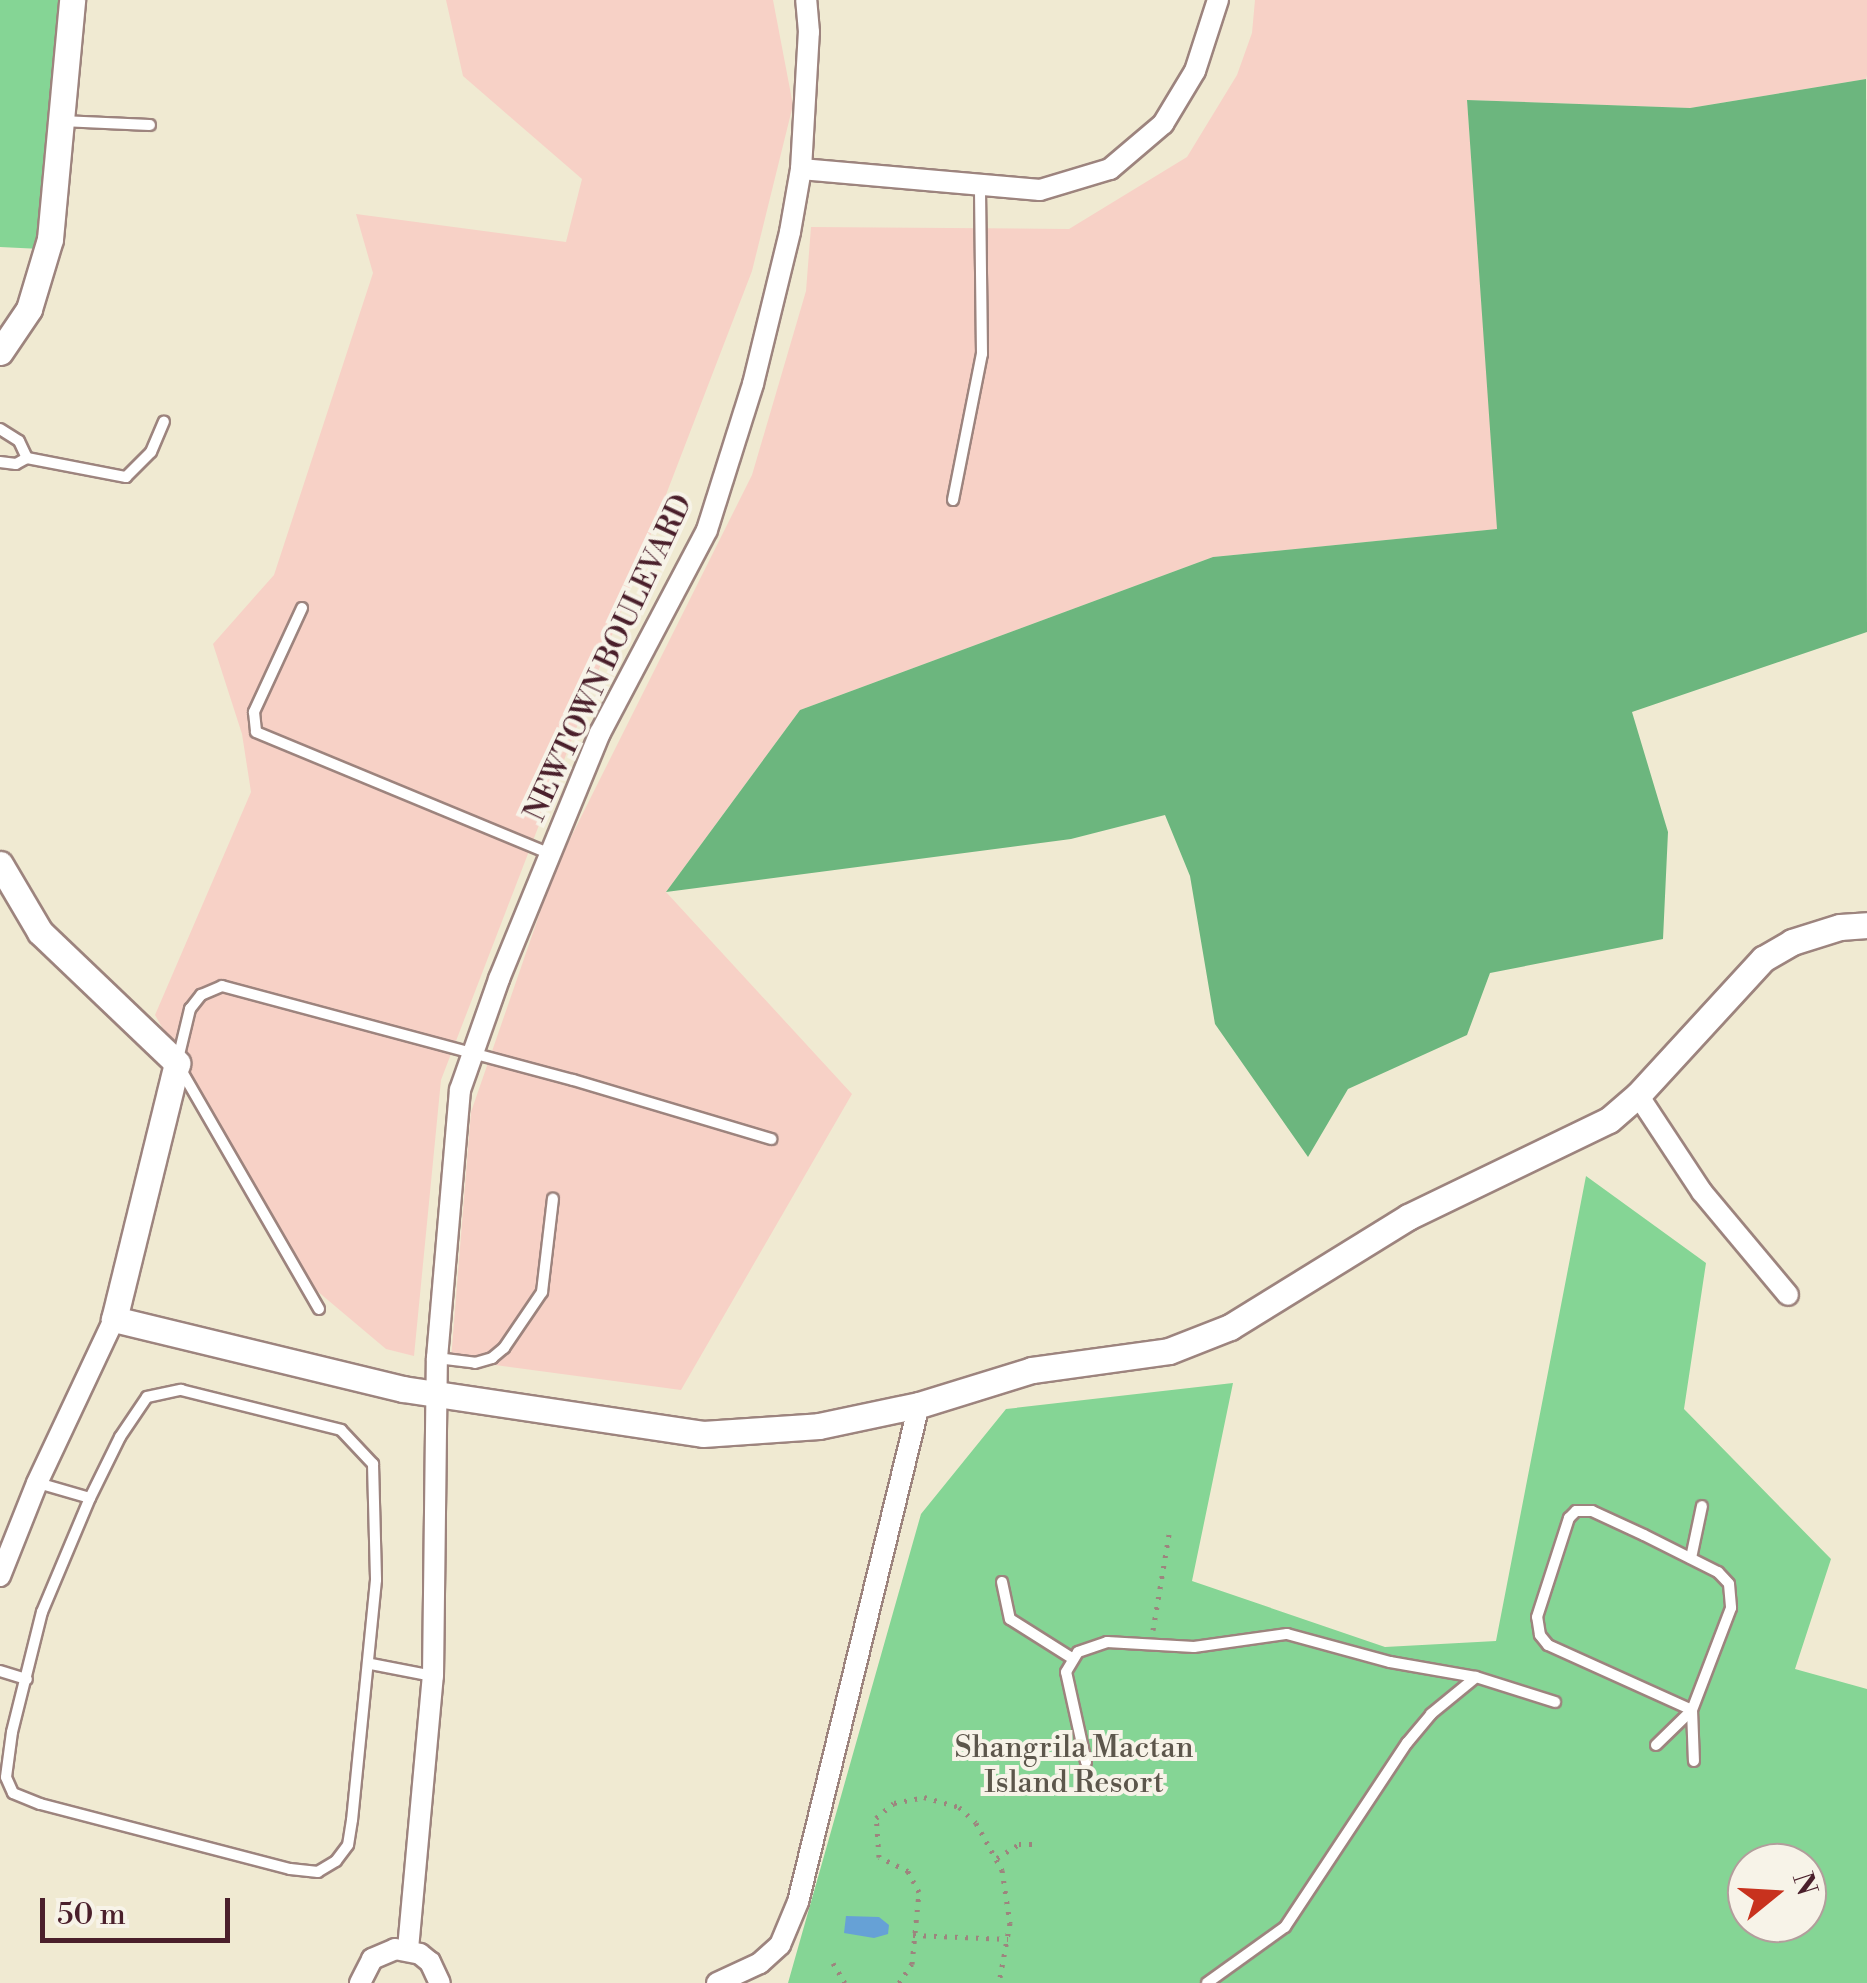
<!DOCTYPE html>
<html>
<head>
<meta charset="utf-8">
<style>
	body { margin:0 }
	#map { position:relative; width:1867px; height:1983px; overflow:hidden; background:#f0ead2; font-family:"Libre Bodoni",serif }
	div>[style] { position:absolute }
	.built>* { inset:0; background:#f7d1c6 }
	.green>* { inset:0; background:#85d595 }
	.forest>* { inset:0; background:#6cb67e }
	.water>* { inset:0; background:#66a1d6 }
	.path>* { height:5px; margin-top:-2.5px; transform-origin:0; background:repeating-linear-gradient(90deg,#9d847e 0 2.5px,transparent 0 10.5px) }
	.roads { filter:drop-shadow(2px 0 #9d847e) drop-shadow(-2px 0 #9d847e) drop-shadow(0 2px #9d847e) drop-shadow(0 -2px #9d847e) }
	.service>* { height:10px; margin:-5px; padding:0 5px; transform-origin:5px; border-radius:5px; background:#fff }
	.minor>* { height:20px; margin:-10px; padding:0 10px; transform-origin:10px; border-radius:10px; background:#fff }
	.tertiary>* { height:25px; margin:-12.5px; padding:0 12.5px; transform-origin:12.5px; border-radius:12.5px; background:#fff }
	span { translate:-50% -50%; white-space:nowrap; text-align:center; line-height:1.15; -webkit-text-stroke:8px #f7f3e8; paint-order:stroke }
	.street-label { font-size:30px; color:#4a1f2b }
	.park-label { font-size:30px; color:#5c564b }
	.north { position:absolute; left:1727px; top:1843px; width:100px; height:100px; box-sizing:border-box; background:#f7f3e8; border:2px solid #b29e9c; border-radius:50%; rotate:72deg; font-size:28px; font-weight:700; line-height:40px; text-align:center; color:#4a1f2b }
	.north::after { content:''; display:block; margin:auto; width:35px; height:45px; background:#c8321e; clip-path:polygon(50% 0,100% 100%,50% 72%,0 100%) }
	.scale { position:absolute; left:40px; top:1898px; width:190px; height:45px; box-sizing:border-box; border:5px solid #4a1f2b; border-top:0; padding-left:12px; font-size:30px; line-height:35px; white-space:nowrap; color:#4a1f2b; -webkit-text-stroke:8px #f7f3e8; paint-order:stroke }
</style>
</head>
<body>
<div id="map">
	<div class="built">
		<div style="clip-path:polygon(446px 0,773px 0,793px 105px,752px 271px,441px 1080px,414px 1356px,386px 1349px,310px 1285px,155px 1015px,251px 792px,242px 734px,213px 644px,274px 575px,373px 273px,356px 214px,566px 242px,582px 179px,463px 76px)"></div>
		<div style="clip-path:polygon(1255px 0,1867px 0,1867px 75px,1866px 79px,1690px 108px,1467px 100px,1498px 529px,1213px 557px,800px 710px,666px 892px,852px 1094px,681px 1390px,451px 1359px,471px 1112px,555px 869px,752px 475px,806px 291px,811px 227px,1069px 229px,1187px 157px,1237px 75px,1252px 33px)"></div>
	</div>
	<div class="green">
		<div style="clip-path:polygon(0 0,60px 0,41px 249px,0 247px)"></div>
		<div style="clip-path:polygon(evenodd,1586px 1176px,1706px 1263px,1684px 1409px,1831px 1559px,1795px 1669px,1867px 1689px,1867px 1983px,788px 1983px,921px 1514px,1006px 1409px,1233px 1383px,1192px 1581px,1385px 1647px,1496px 1641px,1586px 1176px,1747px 1863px,1807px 1863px,1807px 1923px,1747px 1923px,1747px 1863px)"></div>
	</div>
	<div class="forest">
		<div style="clip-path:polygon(1866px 79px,1867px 632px,1632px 712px,1668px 832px,1663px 939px,1490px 973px,1467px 1035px,1348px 1089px,1308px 1157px,1215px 1024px,1190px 876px,1165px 815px,1071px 839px,666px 892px,800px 710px,1213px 557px,1497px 529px,1467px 100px,1690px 108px)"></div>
	</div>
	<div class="water">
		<div style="clip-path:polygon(846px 1916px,879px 1917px,889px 1925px,888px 1934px,874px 1938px,844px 1933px)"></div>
	</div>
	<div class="path">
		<div style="left:1153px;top:1630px;width:97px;rotate:-80.5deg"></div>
		<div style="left:997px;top:1858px;width:26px;rotate:-32deg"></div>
		<div style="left:1019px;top:1844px;width:14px"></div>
		<div style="left:913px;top:1935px;width:95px;rotate:2.4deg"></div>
		<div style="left:833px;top:1963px;width:23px;rotate:59deg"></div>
		<div style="left:899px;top:1983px;width:23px;rotate:-56deg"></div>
		<div style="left:912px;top:1964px;width:72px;rotate:-84.4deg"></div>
		<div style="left:919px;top:1892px;width:24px;rotate:-118deg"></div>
		<div style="left:908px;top:1871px;width:32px;rotate:-154deg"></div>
		<div style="left:879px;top:1857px;width:39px;rotate:-94deg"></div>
		<div style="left:876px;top:1818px;width:23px;rotate:-40deg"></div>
		<div style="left:894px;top:1803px;width:31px;rotate:-11deg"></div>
		<div style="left:924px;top:1797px;width:36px;rotate:16deg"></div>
		<div style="left:959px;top:1807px;width:23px;rotate:43deg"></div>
		<div style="left:976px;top:1823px;width:54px;rotate:61deg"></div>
		<div style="left:1002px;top:1870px;width:54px;rotate:81.4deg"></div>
		<div style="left:1010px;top:1923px;width:61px;rotate:100.4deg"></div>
	</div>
	<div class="roads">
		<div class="service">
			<div style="left:61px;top:121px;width:89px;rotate:2.6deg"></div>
			<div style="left:0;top:429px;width:22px;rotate:32deg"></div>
			<div style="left:19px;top:441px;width:19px;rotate:65deg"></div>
			<div style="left:27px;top:458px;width:101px;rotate:10.9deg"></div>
			<div style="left:126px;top:477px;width:35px;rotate:-45deg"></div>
			<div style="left:151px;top:452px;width:33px;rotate:-67deg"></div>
			<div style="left:0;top:462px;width:16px;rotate:7deg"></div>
			<div style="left:16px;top:464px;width:13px;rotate:-29deg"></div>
			<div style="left:953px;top:500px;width:149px;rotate:-78.8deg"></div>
			<div style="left:982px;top:354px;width:168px;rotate:-90.7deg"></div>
			<div style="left:302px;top:608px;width:115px;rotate:114.8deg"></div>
			<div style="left:254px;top:712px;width:20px;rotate:84deg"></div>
			<div style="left:256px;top:732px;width:318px;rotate:22.5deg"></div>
			<div style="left:319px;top:1309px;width:284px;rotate:-120deg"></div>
			<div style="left:177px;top:1063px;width:56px;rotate:-76.5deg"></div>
			<div style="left:190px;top:1009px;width:18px;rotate:-52deg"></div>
			<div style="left:201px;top:995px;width:23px;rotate:-23deg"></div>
			<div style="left:222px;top:986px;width:363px;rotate:15deg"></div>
			<div style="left:573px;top:1080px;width:207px;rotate:16.6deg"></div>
			<div style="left:437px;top:1358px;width:38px;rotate:7deg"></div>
			<div style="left:475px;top:1363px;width:18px;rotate:-16deg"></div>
			<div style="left:492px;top:1358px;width:16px;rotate:-40deg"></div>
			<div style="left:504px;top:1348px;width:68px;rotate:-55.8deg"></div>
			<div style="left:542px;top:1292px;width:94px;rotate:-83.3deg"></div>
			<div style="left:181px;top:1390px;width:165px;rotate:14deg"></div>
			<div style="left:341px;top:1430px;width:47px;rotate:46.7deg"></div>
			<div style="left:373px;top:1464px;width:116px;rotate:88.5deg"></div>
			<div style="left:376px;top:1580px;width:241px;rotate:95.7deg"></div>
			<div style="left:352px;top:1820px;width:25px;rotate:99deg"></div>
			<div style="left:348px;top:1845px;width:20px;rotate:127deg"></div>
			<div style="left:336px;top:1861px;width:21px;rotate:149deg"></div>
			<div style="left:318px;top:1872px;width:28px;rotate:-174deg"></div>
			<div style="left:290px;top:1869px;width:258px;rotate:-165.4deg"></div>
			<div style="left:40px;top:1804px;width:29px;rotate:-158deg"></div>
			<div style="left:13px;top:1793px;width:17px;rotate:-114deg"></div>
			<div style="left:6px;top:1777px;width:45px;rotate:-82.4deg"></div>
			<div style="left:12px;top:1732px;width:124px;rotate:-76deg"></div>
			<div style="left:42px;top:1612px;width:124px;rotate:-67.2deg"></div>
			<div style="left:90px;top:1498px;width:68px;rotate:-63.8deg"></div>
			<div style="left:120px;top:1437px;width:48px;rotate:-56deg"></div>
			<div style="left:147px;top:1397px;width:35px;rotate:-12deg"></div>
			<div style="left:38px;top:1483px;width:54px;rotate:16.1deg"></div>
			<div style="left:1691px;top:1558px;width:53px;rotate:-78.1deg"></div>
			<div style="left:1002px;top:1582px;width:38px;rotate:78deg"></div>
			<div style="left:1010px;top:1619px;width:73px;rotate:32.2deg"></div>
			<div style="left:371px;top:1664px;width:63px;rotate:11deg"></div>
			<div style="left:0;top:1671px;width:28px;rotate:17deg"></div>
			<div style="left:1692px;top:1710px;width:158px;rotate:-155.7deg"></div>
			<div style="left:1548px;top:1645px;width:13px;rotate:-129deg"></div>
			<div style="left:1540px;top:1635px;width:18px;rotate:-99deg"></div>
			<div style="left:1537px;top:1617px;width:104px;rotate:-72.1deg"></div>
			<div style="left:1569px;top:1518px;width:10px;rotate:-45deg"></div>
			<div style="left:1576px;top:1511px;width:16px"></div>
			<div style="left:1592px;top:1511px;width:57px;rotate:24.8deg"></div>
			<div style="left:1644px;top:1535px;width:83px;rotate:26.6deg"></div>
			<div style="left:1718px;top:1572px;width:16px;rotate:47deg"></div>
			<div style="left:1729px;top:1584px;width:24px;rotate:85deg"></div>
			<div style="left:1731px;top:1608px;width:109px;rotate:110.9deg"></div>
			<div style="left:1692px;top:1710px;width:51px;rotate:87.8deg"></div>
			<div style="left:1656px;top:1745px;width:50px;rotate:-44.2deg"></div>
			<div style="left:1086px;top:1762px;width:92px;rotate:-102.5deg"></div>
			<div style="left:1066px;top:1672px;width:23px;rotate:-59deg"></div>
			<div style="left:1078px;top:1652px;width:31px;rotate:-19deg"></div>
			<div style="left:1107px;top:1642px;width:87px;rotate:3.3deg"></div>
			<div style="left:1194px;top:1647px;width:94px;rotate:-8deg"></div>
			<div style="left:1287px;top:1634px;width:107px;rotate:15.2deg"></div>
			<div style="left:1390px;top:1662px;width:87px;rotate:9.9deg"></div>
			<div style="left:1476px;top:1677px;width:83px;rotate:17.6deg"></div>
			<div style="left:1207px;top:1983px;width:96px;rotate:-35.7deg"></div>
			<div style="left:1285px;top:1927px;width:221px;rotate:-56.5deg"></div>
			<div style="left:1407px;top:1743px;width:38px;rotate:-50deg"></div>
			<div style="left:1431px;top:1714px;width:58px;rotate:-39.4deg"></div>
		</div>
		<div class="minor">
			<div style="left:801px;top:169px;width:240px;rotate:5deg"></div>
			<div style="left:1040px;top:190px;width:73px;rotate:-16.7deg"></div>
			<div style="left:1110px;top:169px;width:70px;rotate:-40.3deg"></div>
			<div style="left:1163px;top:124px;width:62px;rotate:-58.9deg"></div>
			<div style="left:1195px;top:71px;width:75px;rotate:-72.1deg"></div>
			<div style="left:1638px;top:1095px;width:116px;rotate:56.6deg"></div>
			<div style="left:1702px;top:1192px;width:134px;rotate:50.1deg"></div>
			<div style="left:0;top:1576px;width:100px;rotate:-68.3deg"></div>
			<div style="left:37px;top:1483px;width:181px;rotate:-64.8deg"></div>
			<div style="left:408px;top:1949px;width:274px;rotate:-84.8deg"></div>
			<div style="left:433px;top:1676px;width:318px;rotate:-89.3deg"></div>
			<div style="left:437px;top:1358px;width:269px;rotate:-85.1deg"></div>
			<div style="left:460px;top:1090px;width:118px;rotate:-70.6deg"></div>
			<div style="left:499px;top:979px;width:266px;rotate:-67.7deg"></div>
			<div style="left:600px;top:733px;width:229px;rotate:-62.2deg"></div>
			<div style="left:707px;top:530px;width:153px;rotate:-72.5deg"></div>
			<div style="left:753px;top:384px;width:156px;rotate:-76.3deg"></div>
			<div style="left:790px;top:232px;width:64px;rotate:-80.1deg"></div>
			<div style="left:801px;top:169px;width:137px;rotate:-86.7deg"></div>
			<div style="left:809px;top:32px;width:32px;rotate:-95deg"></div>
			<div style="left:360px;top:1983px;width:27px;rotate:-63deg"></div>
			<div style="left:372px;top:1959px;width:25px;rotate:-23deg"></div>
			<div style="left:395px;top:1949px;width:25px;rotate:11deg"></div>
			<div style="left:420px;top:1954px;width:13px;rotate:39deg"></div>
			<div style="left:430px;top:1962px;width:23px;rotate:65deg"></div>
			<div style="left:717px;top:1983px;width:47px;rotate:-24.9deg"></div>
			<div style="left:760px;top:1963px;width:27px;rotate:-42deg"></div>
			<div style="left:780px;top:1945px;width:47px;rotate:-67.3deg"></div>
			<div style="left:798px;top:1902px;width:512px;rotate:-76.32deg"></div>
		</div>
		<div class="tertiary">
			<div style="left:0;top:352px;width:52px;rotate:-56deg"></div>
			<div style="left:29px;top:309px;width:73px;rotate:-73.3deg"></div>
			<div style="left:50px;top:239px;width:240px;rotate:-84.7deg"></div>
			<div style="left:0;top:864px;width:79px;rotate:59.5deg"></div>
			<div style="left:40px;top:932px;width:190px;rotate:43.7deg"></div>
			<div style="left:177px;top:1063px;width:264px;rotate:103.8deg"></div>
			<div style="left:114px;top:1319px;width:297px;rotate:13.6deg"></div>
			<div style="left:403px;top:1389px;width:303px;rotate:8.5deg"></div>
			<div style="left:703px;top:1434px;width:116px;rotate:-3.9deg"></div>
			<div style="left:819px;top:1426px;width:102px;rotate:-11.9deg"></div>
			<div style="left:919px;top:1405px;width:118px;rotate:-17.2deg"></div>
			<div style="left:1032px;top:1370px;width:138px;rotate:-7.9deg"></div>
			<div style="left:1169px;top:1351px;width:66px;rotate:-21.5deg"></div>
			<div style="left:1230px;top:1327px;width:209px;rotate:-31.7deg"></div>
			<div style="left:1408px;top:1217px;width:223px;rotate:-25.8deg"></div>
			<div style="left:1609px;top:1120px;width:38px;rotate:-41deg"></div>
			<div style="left:1638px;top:1095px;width:185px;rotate:-47.4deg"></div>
			<div style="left:1763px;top:959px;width:34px;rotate:-30deg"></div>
			<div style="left:1792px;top:942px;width:50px;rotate:-17.4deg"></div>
			<div style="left:1840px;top:927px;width:27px;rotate:-4deg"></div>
		</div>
	</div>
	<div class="street-label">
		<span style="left:609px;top:658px;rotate:-65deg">NEWTOWN BOULEVARD</span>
	</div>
	<div class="park-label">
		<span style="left:1074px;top:1765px">Shangrila Mactan<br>Island Resort</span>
	</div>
	<div class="north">N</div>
	<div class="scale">50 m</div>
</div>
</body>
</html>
